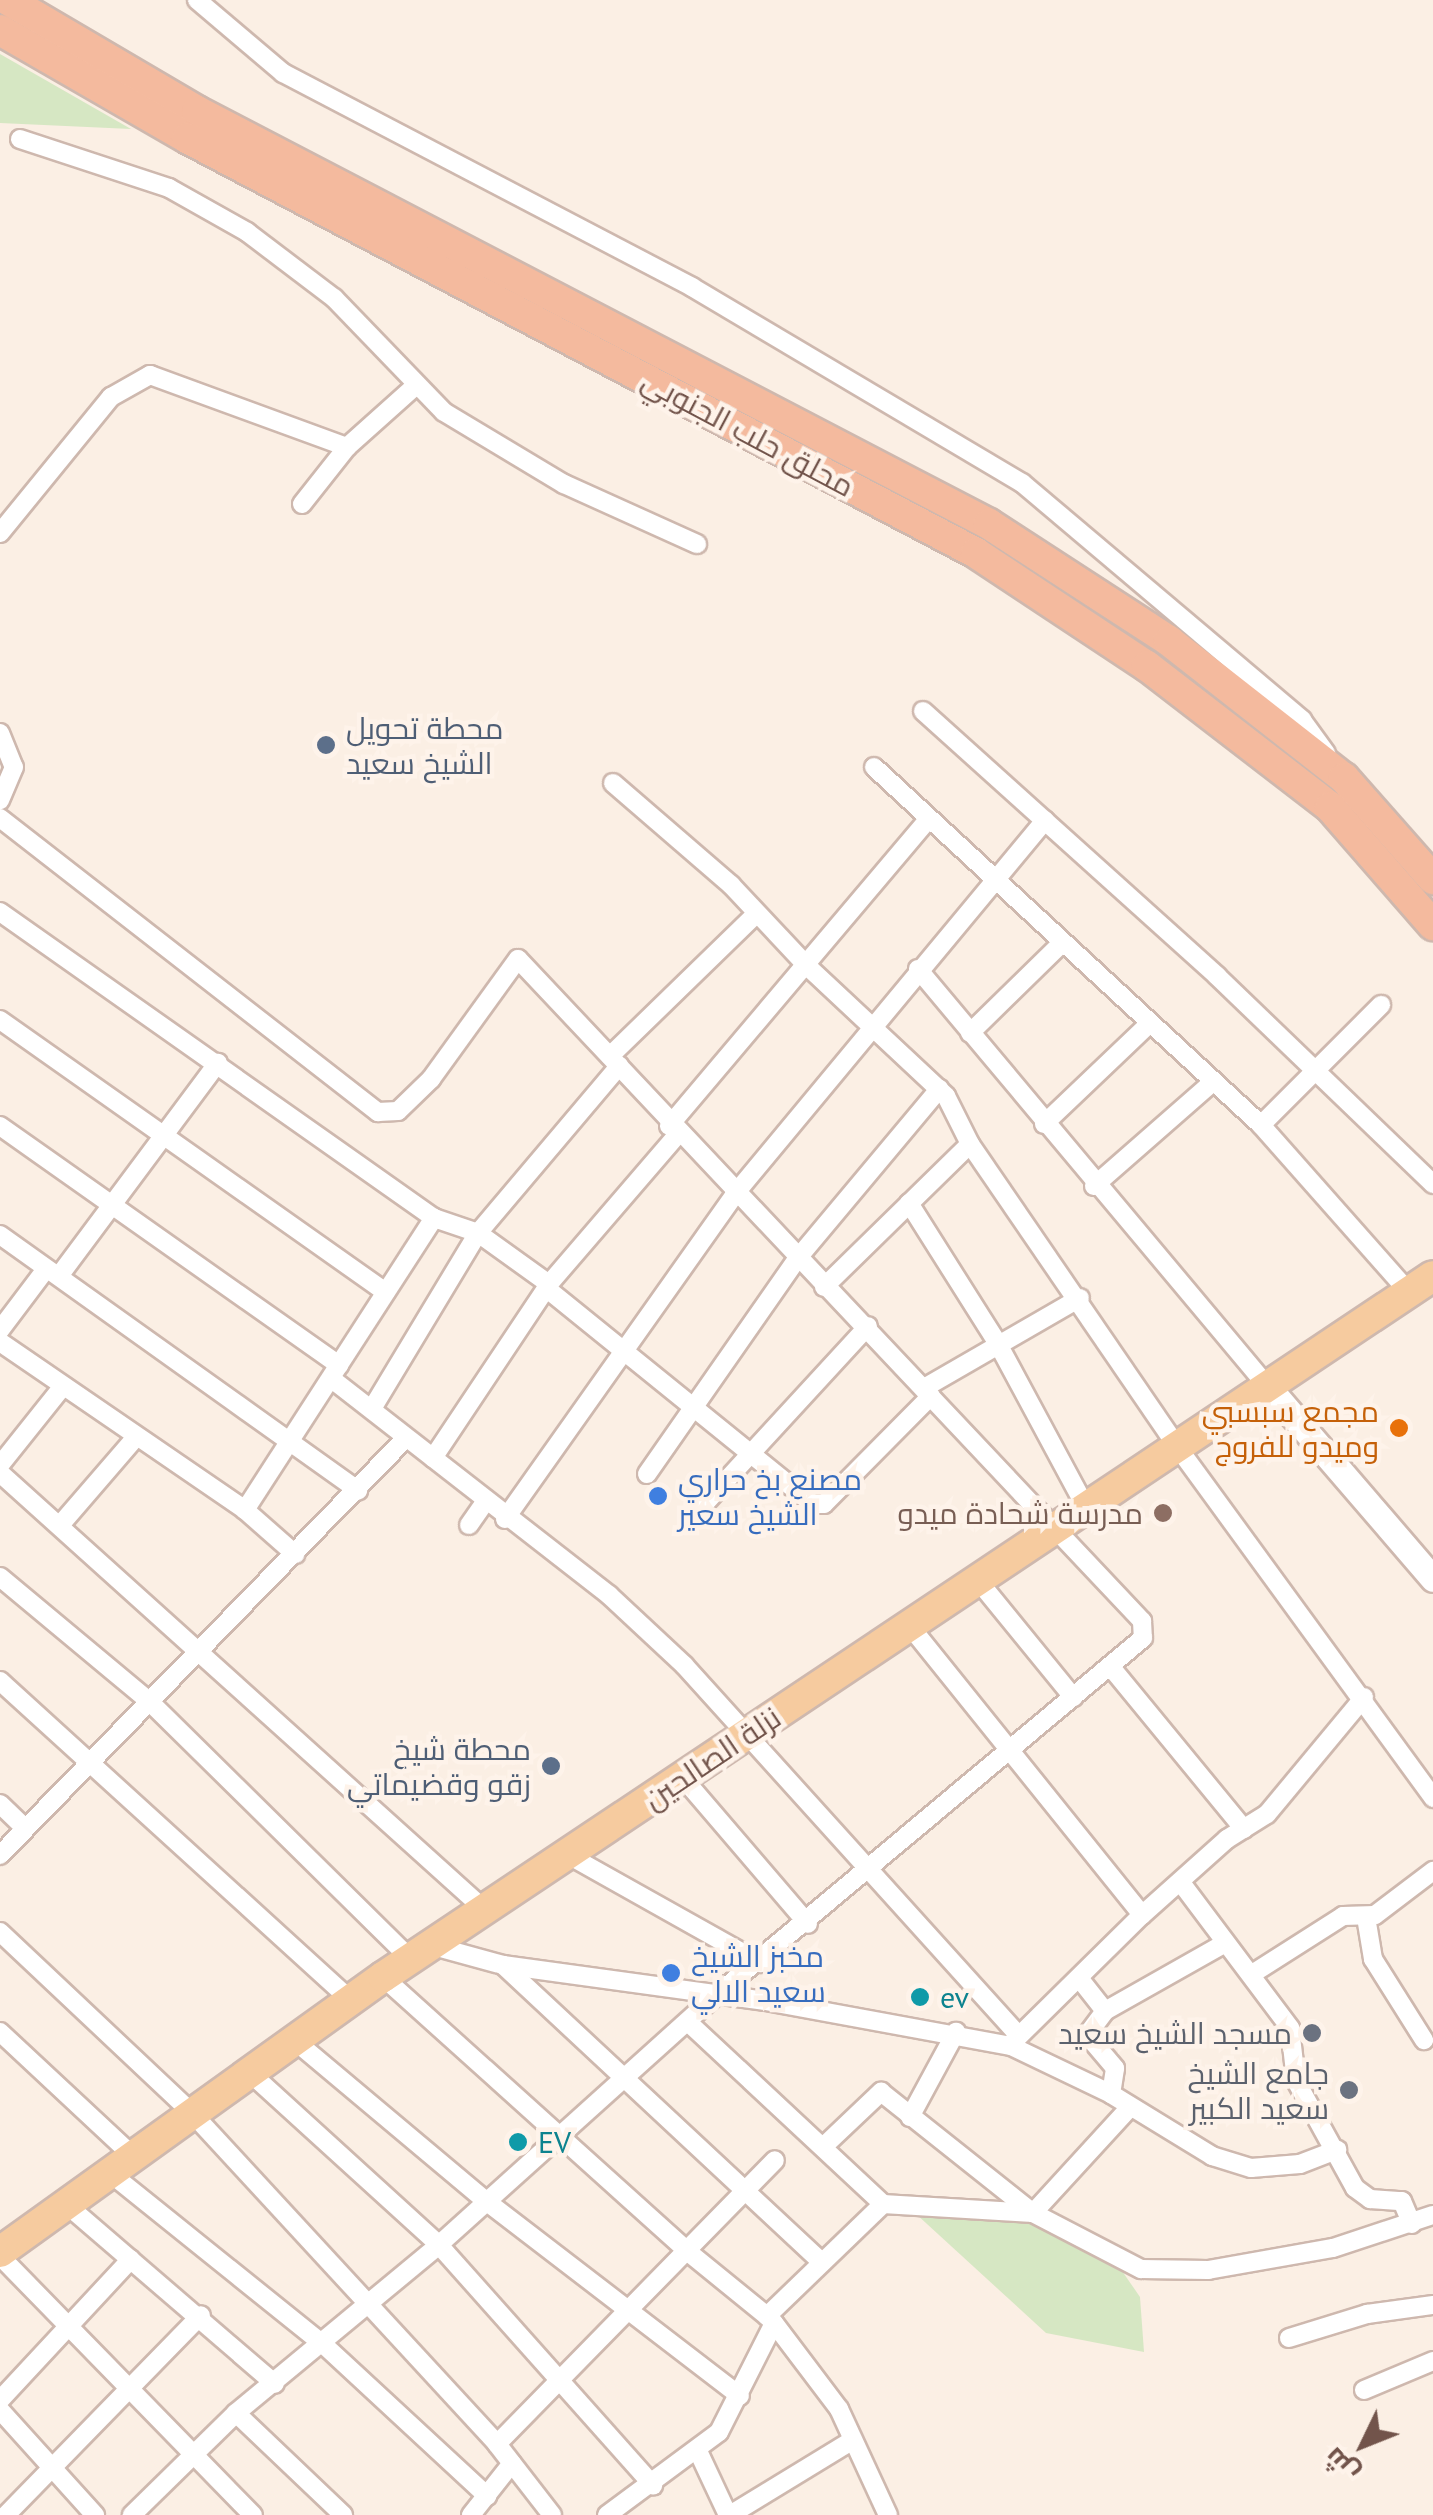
<!DOCTYPE html>
<html>
<head>
<meta charset="utf-8">
<style>
	body { margin:0 }
	#map { position:relative; width:1433px; height:2515px; overflow:hidden; background:#fbefe4; font-family:"PT Sans",Cairo,sans-serif }
	div>[style] { position:absolute }
	.green>* { inset:0; background:#d6e7c3 }
	.roads { filter:drop-shadow(2px 0 #ceb8ae) drop-shadow(-2px 0 #ceb8ae) drop-shadow(0 2px #ceb8ae) drop-shadow(0 -2px #ceb8ae) }
	.minor>* { height:18px; margin:-9px; padding:0 9px; transform-origin:9px; border-radius:9px; background:#fff }
	.secondary>* { height:25px; margin:-12.5px; padding:0 12.5px; transform-origin:12.5px; border-radius:12.5px; background:#fff }
	.primary>* { height:30px; margin:-15px; padding:0 15px; transform-origin:15px; border-radius:15px; background:#f6cb9f }
	.trunk>* { height:30px; margin:-15px; padding:0 15px; transform-origin:15px; border-radius:15px; background:#f4ba9e }
	.dots>* { width:28px; height:28px; translate:-50% -50%; box-sizing:border-box; border:5px solid #fef3ea; border-radius:50% }
	span { translate:-50% -50%; white-space:nowrap; text-align:center; line-height:1.15; -webkit-text-stroke:9px #fef3ea; paint-order:stroke }
	.street-label { font-size:30px; color:#72544b }
	.service-label { font-size:30px; color:#4e5e75 }
	.left { translate:0 -50%; text-align:left }
	.right { translate:-100% -50%; text-align:right }
	.food-label { font-size:30px; color:#c56008 }
	.shop-label { font-size:30px; color:#366cbe }
	.education-label { font-size:30px; color:#785e54 }
	.culture-label { font-size:30px; color:#0d838f }
	.worship-label { font-size:30px; color:#5b616d }
	.north { position:absolute; left:1313px; top:2395px; width:100px; height:100px; -webkit-text-stroke:8px #fef3ea; paint-order:stroke; rotate:227deg; font-size:28px; font-weight:700; line-height:40px; text-align:center; color:#72544b }
	.north::after { content:''; display:block; margin:auto; width:35px; height:45px; background:#72544b; clip-path:polygon(50% 0,100% 100%,50% 72%,0 100%) }
</style>
</head>
<body>
<div id="map">
	<div class="green">
		<div style="clip-path:polygon(0 54px,131px 129px,0 123px)"></div>
		<div style="clip-path:polygon(915px 2213px,1041px 2221px,1120px 2268px,1140px 2297px,1144px 2352px,1046px 2333px)"></div>
	</div>
	<div class="roads">
		<div class="minor">
			<div style="left:197px;top:0;width:113px;rotate:40.3deg"></div>
			<div style="left:283px;top:73px;width:462px;rotate:27.6deg"></div>
			<div style="left:692px;top:287px;width:384px;rotate:30.7deg"></div>
			<div style="left:1022px;top:483px;width:367px;rotate:40.2deg"></div>
			<div style="left:1302px;top:720px;width:41px;rotate:54deg"></div>
			<div style="left:20px;top:139px;width:157px;rotate:18.2deg"></div>
			<div style="left:169px;top:188px;width:90px;rotate:29.4deg"></div>
			<div style="left:247px;top:232px;width:109px;rotate:37.2deg"></div>
			<div style="left:334px;top:298px;width:158px;rotate:46deg"></div>
			<div style="left:444px;top:412px;width:140px;rotate:31deg"></div>
			<div style="left:564px;top:484px;width:146px;rotate:24.3deg"></div>
			<div style="left:302px;top:504px;width:73px;rotate:-51.7deg"></div>
			<div style="left:347px;top:447px;width:90px;rotate:-41.8deg"></div>
			<div style="left:0;top:533px;width:176px;rotate:-50.8deg"></div>
			<div style="left:111px;top:397px;width:45px;rotate:-29.4deg"></div>
			<div style="left:150px;top:375px;width:210px;rotate:20.1deg"></div>
			<div style="left:923px;top:711px;width:396px;rotate:42deg"></div>
			<div style="left:1217px;top:976px;width:300px;rotate:43.9deg"></div>
			<div style="left:0;top:733px;width:37px;rotate:68deg"></div>
			<div style="left:14px;top:767px;width:36px;rotate:113deg"></div>
			<div style="left:874px;top:767px;width:527px;rotate:42.77deg"></div>
			<div style="left:1261px;top:1125px;width:223px;rotate:48.5deg"></div>
			<div style="left:613px;top:783px;width:156px;rotate:40.8deg"></div>
			<div style="left:731px;top:885px;width:110px;rotate:46.8deg"></div>
			<div style="left:806px;top:965px;width:192px;rotate:43.1deg"></div>
			<div style="left:946px;top:1096px;width:54px;rotate:63.4deg"></div>
			<div style="left:970px;top:1144px;width:365px;rotate:55.6deg"></div>
			<div style="left:1176px;top:1445px;width:437px;rotate:53.9deg"></div>
			<div style="left:0;top:818px;width:479px;rotate:37.9deg"></div>
			<div style="left:378px;top:1112px;width:20px;rotate:-3deg"></div>
			<div style="left:398px;top:1111px;width:46px;rotate:-44.1deg"></div>
			<div style="left:431px;top:1079px;width:148px;rotate:-54.1deg"></div>
			<div style="left:518px;top:959px;width:910px;rotate:46.69deg"></div>
			<div style="left:1142px;top:1621px;width:17px;rotate:87deg"></div>
			<div style="left:1143px;top:1638px;width:559px;rotate:140.08deg"></div>
			<div style="left:714px;top:1997px;width:370px;rotate:138deg"></div>
			<div style="left:439px;top:2245px;width:264px;rotate:140.4deg"></div>
			<div style="left:236px;top:2413px;width:146px;rotate:135.6deg"></div>
			<div style="left:0;top:912px;width:531px;rotate:35.19deg"></div>
			<div style="left:434px;top:1218px;width:46px;rotate:18.8deg"></div>
			<div style="left:478px;top:1233px;width:87px;rotate:35.7deg"></div>
			<div style="left:918px;top:969px;width:545px;rotate:50.06deg"></div>
			<div style="left:0;top:1020px;width:472px;rotate:35.2deg"></div>
			<div style="left:970px;top:1033px;width:129px;rotate:-44.4deg"></div>
			<div style="left:610px;top:1056px;width:202px;rotate:-44.2deg"></div>
			<div style="left:1044px;top:1124px;width:146px;rotate:-43.6deg"></div>
			<div style="left:1261px;top:1125px;width:170px;rotate:-45deg"></div>
			<div style="left:0;top:1126px;width:415px;rotate:35.2deg"></div>
			<div style="left:669px;top:1126px;width:402px;rotate:-49.8deg"></div>
			<div style="left:1094px;top:1186px;width:159px;rotate:-41.2deg"></div>
			<div style="left:909px;top:1203px;width:167px;rotate:57.7deg"></div>
			<div style="left:998px;top:1344px;width:187px;rotate:61.7deg"></div>
			<div style="left:0;top:1235px;width:440px;rotate:35.5deg"></div>
			<div style="left:59px;top:1276px;width:266px;rotate:-53.3deg"></div>
			<div style="left:824px;top:1287px;width:204px;rotate:-44.4deg"></div>
			<div style="left:546px;top:1288px;width:343px;rotate:39deg"></div>
			<div style="left:813px;top:1504px;width:11px"></div>
			<div style="left:824px;top:1504px;width:152px;rotate:-45.3deg"></div>
			<div style="left:0;top:1330px;width:76px;rotate:-53deg"></div>
			<div style="left:0;top:1342px;width:297px;rotate:34.4deg"></div>
			<div style="left:245px;top:1510px;width:67px;rotate:41.3deg"></div>
			<div style="left:333px;top:1380px;width:350px;rotate:37.9deg"></div>
			<div style="left:609px;top:1595px;width:103px;rotate:43deg"></div>
			<div style="left:684px;top:1665px;width:498px;rotate:47.9deg"></div>
			<div style="left:924px;top:1388px;width:180px;rotate:-30deg"></div>
			<div style="left:373px;top:1407px;width:203px;rotate:-58.9deg"></div>
			<div style="left:478px;top:1233px;width:219px;rotate:-49.8deg"></div>
			<div style="left:433px;top:1458px;width:209px;rotate:-56.3deg"></div>
			<div style="left:549px;top:1284px;width:198px;rotate:-49.3deg"></div>
			<div style="left:0;top:1465px;width:101px;rotate:-51.4deg"></div>
			<div style="left:0;top:1473px;width:653px;rotate:42.02deg"></div>
			<div style="left:647px;top:1474px;width:262px;rotate:-55.1deg"></div>
			<div style="left:797px;top:1259px;width:222px;rotate:-50.1deg"></div>
			<div style="left:245px;top:1510px;width:348px;rotate:-57.1deg"></div>
			<div style="left:698px;top:1511px;width:251px;rotate:-47.4deg"></div>
			<div style="left:505px;top:1519px;width:397px;rotate:-54.7deg"></div>
			<div style="left:734px;top:1195px;width:487px;rotate:-50.3deg"></div>
			<div style="left:61px;top:1524px;width:115px;rotate:-49.2deg"></div>
			<div style="left:469px;top:1525px;width:28px;rotate:-55deg"></div>
			<div style="left:0;top:1577px;width:194px;rotate:39.8deg"></div>
			<div style="left:149px;top:1701px;width:368px;rotate:44.6deg"></div>
			<div style="left:976px;top:1578px;width:154px;rotate:50.8deg"></div>
			<div style="left:909px;top:1625px;width:372px;rotate:51.2deg"></div>
			<div style="left:1110px;top:1666px;width:211px;rotate:50.6deg"></div>
			<div style="left:0;top:1681px;width:473px;rotate:42.3deg"></div>
			<div style="left:683px;top:1778px;width:192px;rotate:49.4deg"></div>
			<div style="left:0;top:1804px;width:35px;rotate:44deg"></div>
			<div style="left:0;top:1855px;width:579px;rotate:-45.77deg"></div>
			<div style="left:570px;top:1856px;width:219px;rotate:29.3deg"></div>
			<div style="left:1182px;top:1884px;width:180px;rotate:53.1deg"></div>
			<div style="left:1290px;top:2028px;width:53px;rotate:83.5deg"></div>
			<div style="left:1296px;top:2081px;width:122px;rotate:61.1deg"></div>
			<div style="left:1355px;top:2188px;width:19px;rotate:36deg"></div>
			<div style="left:1370px;top:2199px;width:32px;rotate:4deg"></div>
			<div style="left:1402px;top:2201px;width:25px;rotate:67deg"></div>
			<div style="left:1366px;top:1917px;width:43px;rotate:80.5deg"></div>
			<div style="left:1373px;top:1959px;width:96px;rotate:57.8deg"></div>
			<div style="left:0;top:1932px;width:264px;rotate:43.3deg"></div>
			<div style="left:192px;top:2113px;width:450px;rotate:47.3deg"></div>
			<div style="left:497px;top:2444px;width:90px;rotate:52.2deg"></div>
			<div style="left:430px;top:1945px;width:76px;rotate:15.3deg"></div>
			<div style="left:503px;top:1965px;width:265px;rotate:7.8deg"></div>
			<div style="left:766px;top:2001px;width:249px;rotate:10.4deg"></div>
			<div style="left:1011px;top:2046px;width:111px;rotate:25.6deg"></div>
			<div style="left:1111px;top:2094px;width:119px;rotate:31.5deg"></div>
			<div style="left:1212px;top:2156px;width:41px;rotate:17.1deg"></div>
			<div style="left:1251px;top:2168px;width:49px;rotate:-4.7deg"></div>
			<div style="left:1300px;top:2164px;width:40px;rotate:-21deg"></div>
			<div style="left:503px;top:1965px;width:432px;rotate:43deg"></div>
			<div style="left:1252px;top:1974px;width:108px;rotate:-32.5deg"></div>
			<div style="left:1343px;top:1916px;width:32px;rotate:-2deg"></div>
			<div style="left:1375px;top:1915px;width:73px;rotate:-37.2deg"></div>
			<div style="left:383px;top:1977px;width:409px;rotate:42deg"></div>
			<div style="left:687px;top:2251px;width:103px;rotate:39.1deg"></div>
			<div style="left:1079px;top:1978px;width:42px;rotate:51.8deg"></div>
			<div style="left:690px;top:2024px;width:264px;rotate:43deg"></div>
			<div style="left:0;top:2032px;width:182px;rotate:43deg"></div>
			<div style="left:294px;top:2040px;width:251px;rotate:40deg"></div>
			<div style="left:486px;top:2201px;width:320px;rotate:37.5deg"></div>
			<div style="left:1013px;top:2042px;width:181px;rotate:-44.6deg"></div>
			<div style="left:1142px;top:1915px;width:114px;rotate:-41.8deg"></div>
			<div style="left:1227px;top:1839px;width:47px;rotate:-32deg"></div>
			<div style="left:1267px;top:1814px;width:152px;rotate:-50.3deg"></div>
			<div style="left:248px;top:2071px;width:258px;rotate:42.3deg"></div>
			<div style="left:439px;top:2245px;width:322px;rotate:48.3deg"></div>
			<div style="left:1111px;top:2094px;width:26px;rotate:-81deg"></div>
			<div style="left:1115px;top:2068px;width:43px;rotate:-130.3deg"></div>
			<div style="left:1087px;top:2035px;width:30px;rotate:-53deg"></div>
			<div style="left:1105px;top:2011px;width:138px;rotate:-29.5deg"></div>
			<div style="left:910px;top:2117px;width:97px;rotate:-61.6deg"></div>
			<div style="left:824px;top:2146px;width:79px;rotate:-43.5deg"></div>
			<div style="left:881px;top:2092px;width:194px;rotate:38.5deg"></div>
			<div style="left:1033px;top:2213px;width:144px;rotate:-47.5deg"></div>
			<div style="left:110px;top:2173px;width:273px;rotate:38.8deg"></div>
			<div style="left:323px;top:2344px;width:224px;rotate:42.8deg"></div>
			<div style="left:67px;top:2205px;width:274px;rotate:40.7deg"></div>
			<div style="left:0;top:2256px;width:362px;rotate:45.7deg"></div>
			<div style="left:774px;top:2323px;width:108px;rotate:52.9deg"></div>
			<div style="left:839px;top:2409px;width:117px;rotate:65.2deg"></div>
			<div style="left:1289px;top:2338px;width:82px;rotate:-17.1deg"></div>
			<div style="left:1367px;top:2314px;width:67px;rotate:-7.8deg"></div>
			<div style="left:1364px;top:2390px;width:75px;rotate:-22.8deg"></div>
			<div style="left:0;top:2400px;width:192px;rotate:-47.1deg"></div>
			<div style="left:0;top:2410px;width:142px;rotate:47.9deg"></div>
			<div style="left:236px;top:2413px;width:148px;rotate:43.6deg"></div>
			<div style="left:497px;top:2444px;width:397px;rotate:-45.6deg"></div>
			<div style="left:698px;top:2451px;width:71px;rotate:64.9deg"></div>
			<div style="left:6px;top:2515px;width:279px;rotate:-45.7deg"></div>
			<div style="left:471px;top:2515px;width:66px;rotate:-51.7deg"></div>
			<div style="left:607px;top:2515px;width:139px;rotate:-36.5deg"></div>
			<div style="left:719px;top:2432px;width:122px;rotate:-63.2deg"></div>
			<div style="left:774px;top:2323px;width:10px;rotate:-135deg"></div>
			<div style="left:767px;top:2316px;width:161px;rotate:-44deg"></div>
			<div style="left:883px;top:2204px;width:150px;rotate:3.4deg"></div>
			<div style="left:1033px;top:2213px;width:122px;rotate:27.4deg"></div>
			<div style="left:1141px;top:2269px;width:67px;rotate:0.9deg"></div>
			<div style="left:1208px;top:2270px;width:127px;rotate:-10deg"></div>
			<div style="left:1333px;top:2248px;width:105px;rotate:-18.3deg"></div>
			<div style="left:730px;top:2515px;width:144px;rotate:-31.4deg"></div>
		</div>
		<div class="secondary">
			<div style="left:1268px;top:1387px;width:253px;rotate:49.3deg"></div>
		</div>
		<div class="primary">
			<div style="left:0;top:2252px;width:472px;rotate:-35.7deg"></div>
			<div style="left:383px;top:1977px;width:1262px;rotate:-33.73deg"></div>
		</div>
		<div class="trunk">
			<div style="left:8px;top:0;width:219px;rotate:30.4deg"></div>
			<div style="left:197px;top:111px;width:893px;rotate:27.54deg"></div>
			<div style="left:989px;top:524px;width:215px;rotate:33deg"></div>
			<div style="left:1169px;top:641px;width:222px;rotate:38.1deg"></div>
			<div style="left:1344px;top:778px;width:135px;rotate:48.6deg"></div>
			<div style="left:0;top:30px;width:216px;rotate:30deg"></div>
			<div style="left:187px;top:138px;width:891px;rotate:27.74deg"></div>
			<div style="left:976px;top:553px;width:205px;rotate:33.5deg"></div>
			<div style="left:1147px;top:666px;width:231px;rotate:37.6deg"></div>
			<div style="left:1330px;top:807px;width:157px;rotate:48.9deg"></div>
		</div>
	</div>
	<div class="dots">
		<div style="left:326px;top:745px;background:#5c6f8a"></div>
		<div style="left:1399px;top:1428px;background:#e8710a"></div>
		<div style="left:658px;top:1496px;background:#3f7fe0"></div>
		<div style="left:1163px;top:1513px;background:#8d6e63"></div>
		<div style="left:551px;top:1766px;background:#5c6f8a"></div>
		<div style="left:671px;top:1973px;background:#3f7fe0"></div>
		<div style="left:920px;top:1997px;background:#0f9aa8"></div>
		<div style="left:1312px;top:2033px;background:#6b7280"></div>
		<div style="left:1349px;top:2090px;background:#6b7280"></div>
		<div style="left:518px;top:2142px;background:#0f9aa8"></div>
	</div>
	<div class="street-label">
		<span style="left:748px;top:433px;rotate:28deg">محلق حلب الجنوبي</span>
		<span style="left:712px;top:1758px;rotate:-34deg">نزلة الصالحين</span>
	</div>
	<div class="service-label">
		<span class="left" style="left:346px;top:745px">محطة تحويل<br>الشيخ سعيد</span>
		<span class="right" style="left:531px;top:1766px">محطة شيخ<br>زقو وقضيماتي</span>
	</div>
	<div class="food-label">
		<span class="right" style="left:1379px;top:1428px">مجمع سبسبي<br>وميدو للفروج</span>
	</div>
	<div class="shop-label">
		<span class="left" style="left:678px;top:1496px">مصنع بخ حراري<br>الشيخ سعير</span>
		<span class="left" style="left:691px;top:1973px">مخبز الشيخ<br>سعيد الالي</span>
	</div>
	<div class="education-label">
		<span class="right" style="left:1143px;top:1513px">مدرسة شحادة ميدو</span>
	</div>
	<div class="culture-label">
		<span class="left" style="left:940px;top:1997px">ev</span>
		<span class="left" style="left:538px;top:2142px">EV</span>
	</div>
	<div class="worship-label">
		<span class="right" style="left:1292px;top:2033px">مسجد الشيخ سعيد</span>
		<span class="right" style="left:1329px;top:2090px">جامع الشيخ<br>سعيد الكبير</span>
	</div>
	<div class="north">ش</div>
</div>
</body>
</html>
